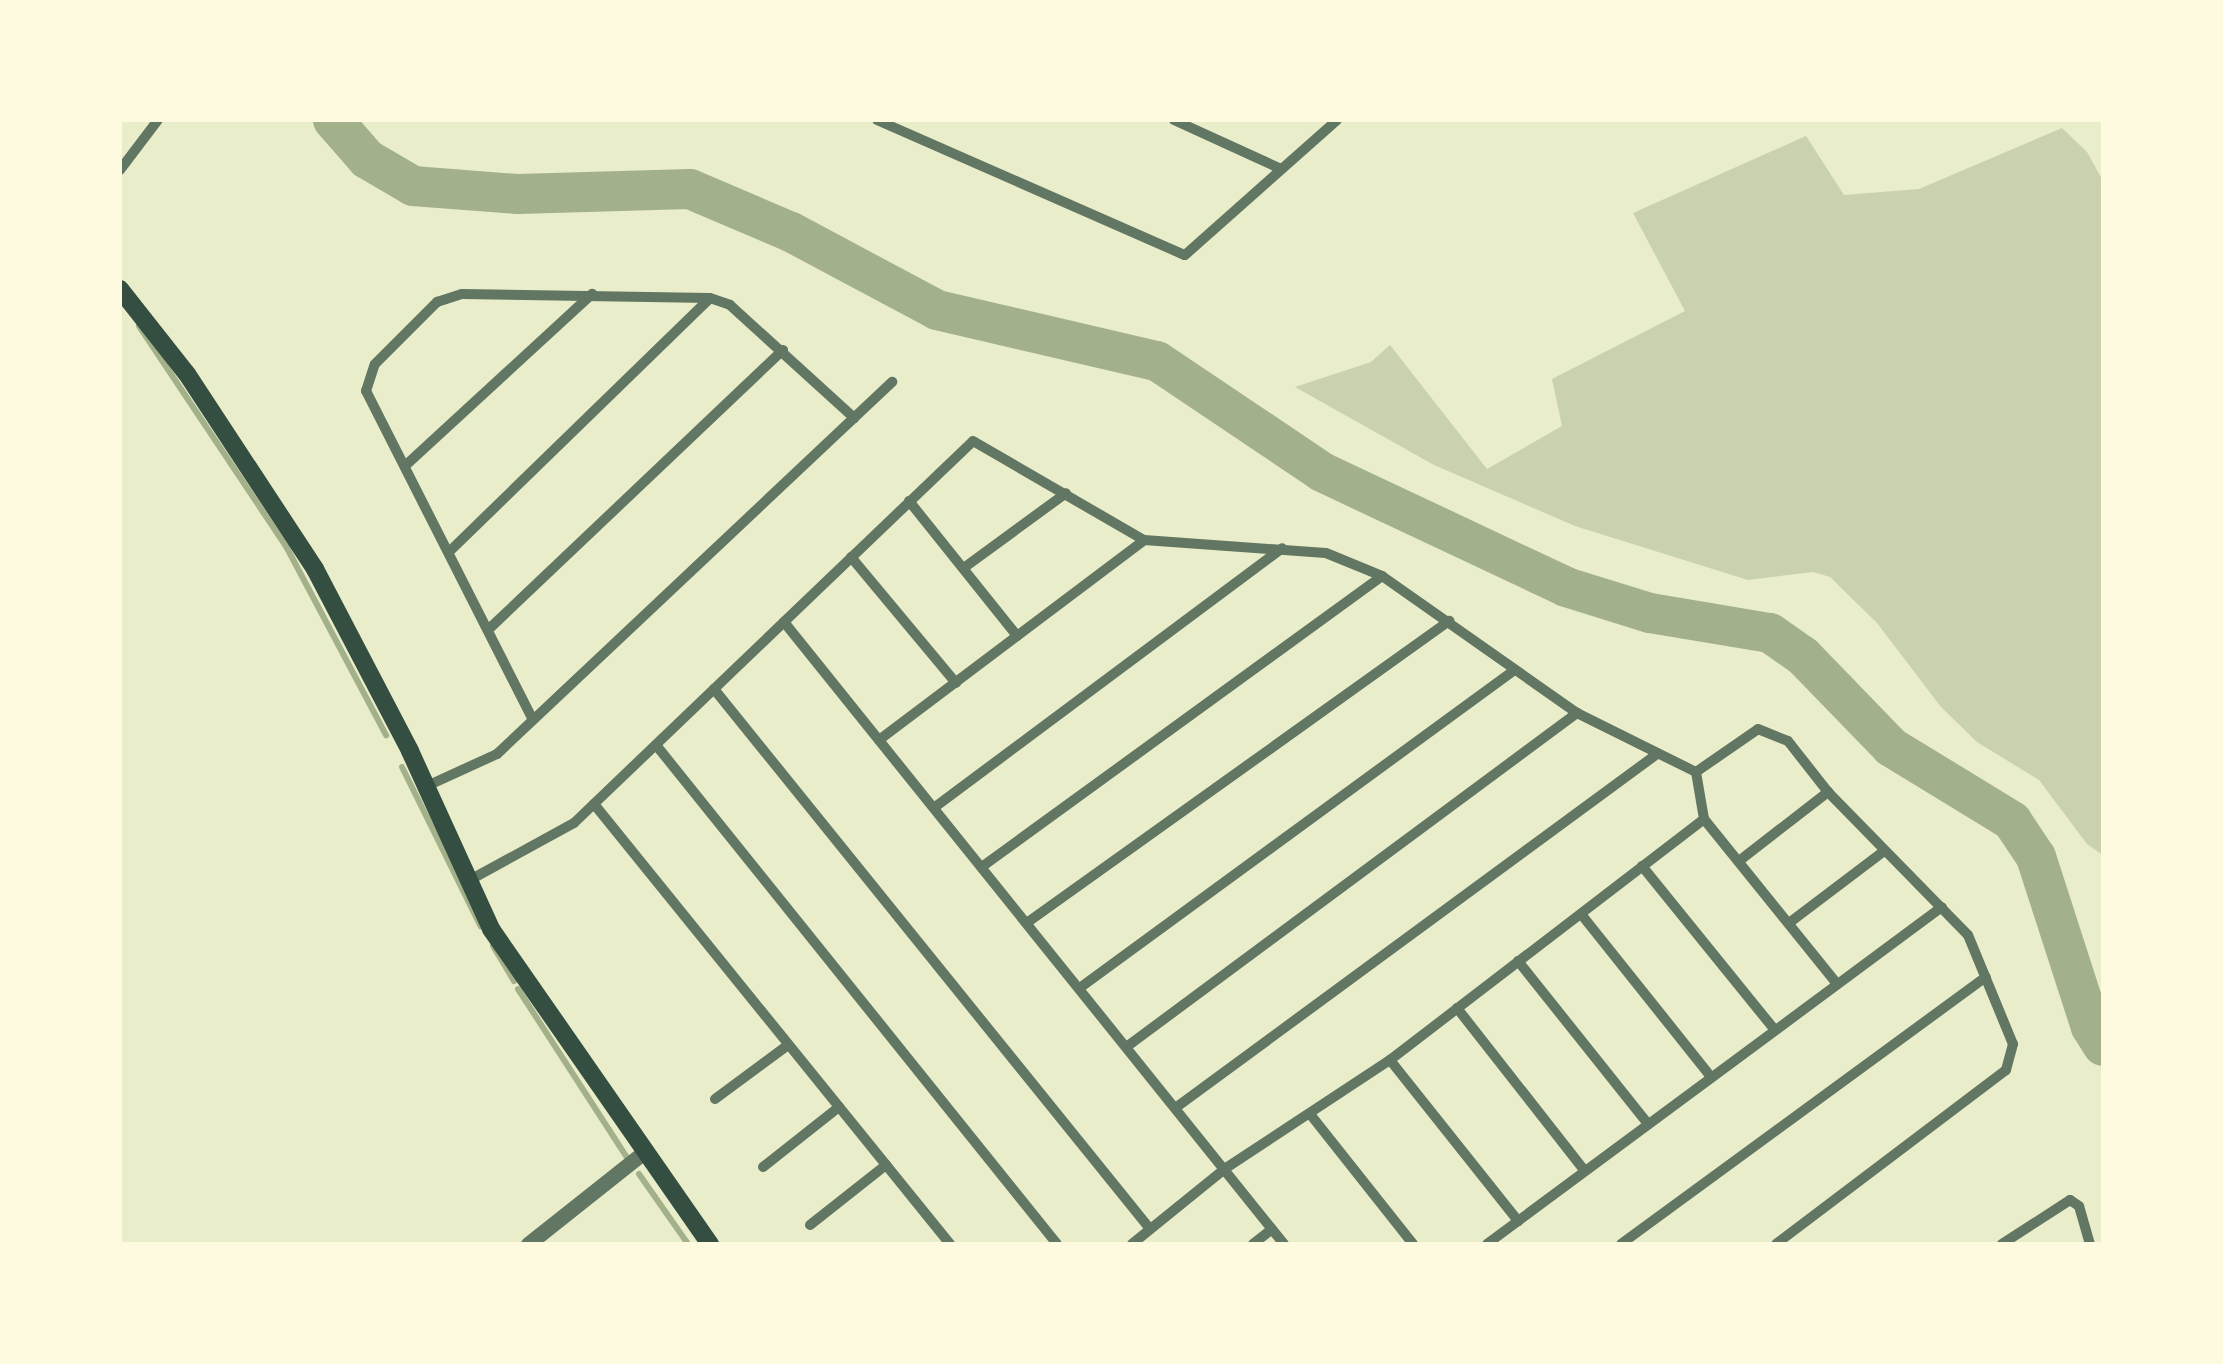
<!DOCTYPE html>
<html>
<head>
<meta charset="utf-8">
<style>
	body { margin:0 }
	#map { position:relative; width:2223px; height:1364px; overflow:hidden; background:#e9edc9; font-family:Manrope,sans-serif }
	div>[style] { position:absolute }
	.green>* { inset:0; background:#cad2ad }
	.stream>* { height:6px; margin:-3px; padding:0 3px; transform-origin:3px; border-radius:3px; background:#a3b18a }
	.river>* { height:40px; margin:-20px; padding:0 20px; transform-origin:20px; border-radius:20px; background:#a3b18a }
	.minor>* { height:10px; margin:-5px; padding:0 5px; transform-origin:5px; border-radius:5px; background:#617663 }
	.tertiary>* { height:15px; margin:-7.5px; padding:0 7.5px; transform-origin:7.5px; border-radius:7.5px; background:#617663 }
	.secondary>* { height:18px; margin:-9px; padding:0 9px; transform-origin:9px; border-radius:9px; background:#344e41 }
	span { translate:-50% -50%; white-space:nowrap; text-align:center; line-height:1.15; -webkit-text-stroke:10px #fefae0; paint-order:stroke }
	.frame { position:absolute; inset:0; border:122px solid #fefae0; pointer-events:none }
</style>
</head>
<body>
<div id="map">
	<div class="green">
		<div style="clip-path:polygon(2062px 128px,2087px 152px,2103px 181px,2103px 855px,2087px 844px,2039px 780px,1977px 742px,1941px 707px,1877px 623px,1830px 577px,1813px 572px,1748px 580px,1575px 526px,1434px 465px,1295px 387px,1371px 362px,1390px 345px,1487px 469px,1562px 426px,1552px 379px,1685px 311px,1633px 213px,1806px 136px,1844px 195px,1919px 189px)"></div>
	</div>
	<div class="stream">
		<div style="left:139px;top:326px;width:267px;rotate:56.3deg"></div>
		<div style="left:287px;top:548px;width:212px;rotate:62.1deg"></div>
		<div style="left:402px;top:767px;width:178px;rotate:63.7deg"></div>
		<div style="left:493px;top:946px;width:41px;rotate:59deg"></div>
		<div style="left:518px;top:989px;width:199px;rotate:57.1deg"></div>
		<div style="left:639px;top:1174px;width:85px;rotate:55deg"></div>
	</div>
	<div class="river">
		<div style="left:333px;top:120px;width:52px;rotate:48.9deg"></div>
		<div style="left:367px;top:159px;width:53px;rotate:30.4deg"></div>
		<div style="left:413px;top:186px;width:105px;rotate:4.4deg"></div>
		<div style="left:518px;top:194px;width:172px;rotate:-1.7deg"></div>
		<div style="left:690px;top:189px;width:110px;rotate:23.1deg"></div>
		<div style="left:791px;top:232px;width:166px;rotate:28.1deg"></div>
		<div style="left:937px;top:310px;width:226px;rotate:13.1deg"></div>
		<div style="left:1157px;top:361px;width:199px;rotate:33.9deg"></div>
		<div style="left:1322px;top:472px;width:270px;rotate:25.2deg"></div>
		<div style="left:1566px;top:587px;width:88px;rotate:17.2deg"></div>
		<div style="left:1650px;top:613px;width:122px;rotate:9.5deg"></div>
		<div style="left:1770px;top:633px;width:39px;rotate:35deg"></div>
		<div style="left:1802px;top:655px;width:128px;rotate:45.9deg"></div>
		<div style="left:1891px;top:747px;width:142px;rotate:31.4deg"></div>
		<div style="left:2012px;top:821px;width:43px;rotate:56.3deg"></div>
		<div style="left:2036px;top:857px;width:179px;rotate:72.1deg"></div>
		<div style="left:2091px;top:1027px;width:22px;rotate:58deg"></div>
	</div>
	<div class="minor">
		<div style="left:877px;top:120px;width:336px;rotate:23.7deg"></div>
		<div style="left:1185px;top:255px;width:203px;rotate:-41.6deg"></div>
		<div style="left:1174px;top:120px;width:118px;rotate:24.6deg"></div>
		<div style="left:120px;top:170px;width:63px;rotate:-52.8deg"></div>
		<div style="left:406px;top:465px;width:253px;rotate:-42.6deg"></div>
		<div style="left:909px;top:501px;width:173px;rotate:51.3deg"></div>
		<div style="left:451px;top:550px;width:361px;rotate:-44.2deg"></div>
		<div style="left:851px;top:557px;width:164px;rotate:50.2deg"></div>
		<div style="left:965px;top:567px;width:125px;rotate:-36.2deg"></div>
		<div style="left:784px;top:622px;width:798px;rotate:51.21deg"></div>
		<div style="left:490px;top:628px;width:404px;rotate:-43.5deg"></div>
		<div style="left:714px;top:689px;width:694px;rotate:51.08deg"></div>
		<div style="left:532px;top:718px;width:367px;rotate:-116.9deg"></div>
		<div style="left:366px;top:391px;width:28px;rotate:-72deg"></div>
		<div style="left:375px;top:364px;width:88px;rotate:-45deg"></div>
		<div style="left:437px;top:302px;width:26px;rotate:-18deg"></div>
		<div style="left:462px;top:294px;width:248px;rotate:0.9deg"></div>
		<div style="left:710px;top:298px;width:21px;rotate:19deg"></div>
		<div style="left:730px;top:305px;width:168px;rotate:42.3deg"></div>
		<div style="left:879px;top:740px;width:332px;rotate:-37deg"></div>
		<div style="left:656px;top:745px;width:640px;rotate:51.21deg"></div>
		<div style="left:1696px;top:772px;width:75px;rotate:-34.7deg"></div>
		<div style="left:1758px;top:729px;width:32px;rotate:22deg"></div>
		<div style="left:1788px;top:741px;width:65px;rotate:51.9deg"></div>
		<div style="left:1828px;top:792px;width:200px;rotate:45.6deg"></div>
		<div style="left:1968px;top:935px;width:118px;rotate:67.6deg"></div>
		<div style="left:2013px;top:1044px;width:27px;rotate:105deg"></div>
		<div style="left:2006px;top:1070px;width:288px;rotate:142.9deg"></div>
		<div style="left:1696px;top:772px;width:48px;rotate:80.3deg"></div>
		<div style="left:1704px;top:819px;width:212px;rotate:51.1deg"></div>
		<div style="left:427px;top:786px;width:77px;rotate:-24.6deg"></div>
		<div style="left:497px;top:754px;width:543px;rotate:-43.28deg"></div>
		<div style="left:594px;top:804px;width:566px;rotate:51.02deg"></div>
		<div style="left:935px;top:807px;width:433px;rotate:-36.7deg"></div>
		<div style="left:1739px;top:861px;width:113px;rotate:-37.8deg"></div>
		<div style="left:983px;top:866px;width:493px;rotate:-36deg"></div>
		<div style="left:1642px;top:866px;width:211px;rotate:51deg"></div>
		<div style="left:468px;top:881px;width:121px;rotate:-28.7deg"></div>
		<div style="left:574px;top:823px;width:552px;rotate:-43.75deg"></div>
		<div style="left:973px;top:441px;width:198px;rotate:30.1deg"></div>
		<div style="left:1144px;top:540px;width:182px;rotate:4.1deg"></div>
		<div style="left:1326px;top:553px;width:61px;rotate:22.3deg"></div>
		<div style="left:1382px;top:576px;width:238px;rotate:35.1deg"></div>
		<div style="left:1577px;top:713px;width:133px;rotate:26.4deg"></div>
		<div style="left:1581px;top:914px;width:208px;rotate:51.4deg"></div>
		<div style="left:1028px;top:922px;width:518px;rotate:-35.56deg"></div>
		<div style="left:1789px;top:923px;width:118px;rotate:-37.1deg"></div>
		<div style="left:1518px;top:961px;width:208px;rotate:51.4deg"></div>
		<div style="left:1081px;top:987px;width:535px;rotate:-36.18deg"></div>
		<div style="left:1457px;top:1008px;width:207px;rotate:51.9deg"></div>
		<div style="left:1129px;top:1045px;width:558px;rotate:-36.54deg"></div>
		<div style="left:1390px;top:1060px;width:206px;rotate:51.5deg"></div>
		<div style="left:715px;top:1099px;width:91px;rotate:-36.5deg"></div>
		<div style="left:1178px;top:1106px;width:594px;rotate:-36.31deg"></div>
		<div style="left:1310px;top:1114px;width:166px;rotate:51.6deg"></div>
		<div style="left:763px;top:1167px;width:97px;rotate:-38.3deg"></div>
		<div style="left:810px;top:1225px;width:97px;rotate:-38.3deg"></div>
		<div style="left:1132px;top:1244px;width:121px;rotate:-39deg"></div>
		<div style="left:1226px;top:1168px;width:196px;rotate:-33.4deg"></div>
		<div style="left:1390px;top:1060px;width:396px;rotate:-37.5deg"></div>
		<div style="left:1253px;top:1244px;width:24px;rotate:-38deg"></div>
		<div style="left:1487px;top:1244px;width:566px;rotate:-36.53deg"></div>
		<div style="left:1621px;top:1244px;width:452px;rotate:-36.2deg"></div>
		<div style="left:2002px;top:1244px;width:81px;rotate:-32.9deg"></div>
		<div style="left:2070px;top:1200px;width:11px;rotate:34deg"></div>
		<div style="left:2079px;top:1206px;width:40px;rotate:74deg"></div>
	</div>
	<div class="tertiary">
		<div style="left:528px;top:1244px;width:147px;rotate:-38.4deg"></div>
	</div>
	<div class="secondary">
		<div style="left:120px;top:289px;width:108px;rotate:51.8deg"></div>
		<div style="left:187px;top:374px;width:233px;rotate:56.7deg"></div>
		<div style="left:315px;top:569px;width:205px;rotate:62.4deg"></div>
		<div style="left:410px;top:751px;width:196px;rotate:65.5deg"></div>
		<div style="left:491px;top:929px;width:384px;rotate:55.2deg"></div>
	</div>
	<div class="frame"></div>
</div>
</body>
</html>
